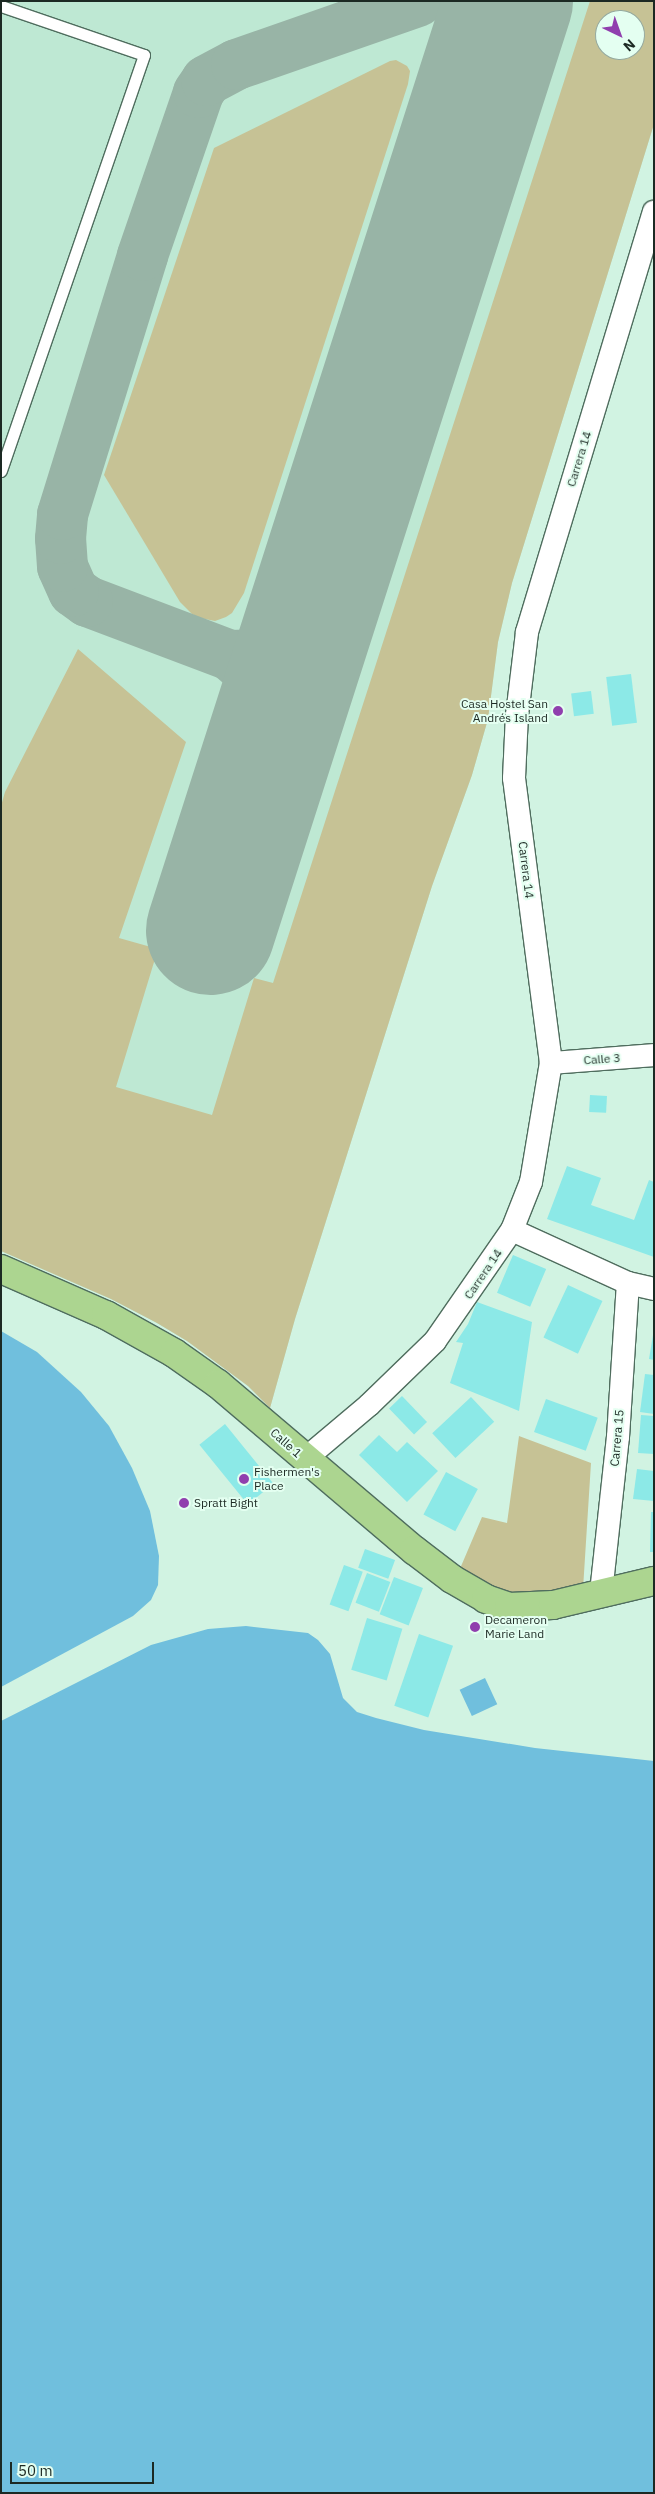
<!DOCTYPE html>
<html>
<head>
<meta charset="utf-8">
<style>
	body { margin:0 }
	#map { position:relative; width:655px; height:2494px; overflow:hidden; background:#d1f3e2; font-family:"IBM Plex Sans",sans-serif }
	div>[style] { position:absolute }
	.built>* { inset:0; background:#bee8d3 }
	.green>* { inset:0; background:#c6c295 }
	.water>* { inset:0; background:#70bfdd; transform-origin:0 0 }
	.taxiway>* { height:51px; margin:-25.5px; padding:0 25.5px; transform-origin:25.5px; border-radius:25.5px; background:#98b4a6 }
	.runway>* { height:129px; margin:-64.5px; padding:0 64.5px; transform-origin:64.5px; border-radius:64.5px; background:#98b4a6 }
	.building>* { inset:0; background:#8ce9e7; transform-origin:0 0 }
	.roads { filter:drop-shadow(1px 0 #4f6d5e) drop-shadow(-1px 0 #4f6d5e) drop-shadow(0 1px #4f6d5e) drop-shadow(0 -1px #4f6d5e) }
	.lane>* { height:11px; margin:-5.5px; padding:0 5.5px; transform-origin:5.5px; border-radius:5.5px; background:#fff }
	.street>* { height:22px; margin:-11px; padding:0 11px; transform-origin:11px; border-radius:11px; background:#fff }
	.highway>* { height:28px; margin:-14px; padding:0 14px; transform-origin:14px; border-radius:14px; background:#acd590 }
	.dots>* { width:14px; height:14px; translate:-50% -50%; box-sizing:border-box; border:2px solid #e4fff1; border-radius:50% }
	span { translate:-50% -50%; white-space:nowrap; text-align:center; line-height:1.15; -webkit-text-stroke:4px #e4fff1; paint-order:stroke }
	.street-label { font-size:12px; color:#1c2923 }
	.poi-label { font-size:12px; color:#1c2923 }
	.right { translate:-100% -50%; text-align:right }
	.left { translate:0 -50%; text-align:left }
	.frame { position:absolute; inset:0; border:2px solid #1c2923; pointer-events:none }
	.north { position:absolute; left:595px; top:10px; width:50px; height:50px; box-sizing:border-box; background:#e4fff1; border:1px solid #94a99f; border-radius:50%; rotate:138deg; font-size:14px; font-weight:700; line-height:20px; text-align:center; color:#1c2923 }
	.north::after { content:''; display:block; margin:auto; width:18px; height:22px; background:#903fae; clip-path:polygon(50% 0,100% 100%,50% 72%,0 100%) }
	.scale { position:absolute; left:10px; top:2462px; width:144px; height:22px; box-sizing:border-box; border:2px solid #1c2923; border-top:0; padding-left:6px; font-size:15px; line-height:18px; white-space:nowrap; color:#1c2923; -webkit-text-stroke:4px #e4fff1; paint-order:stroke }
</style>
</head>
<body>
<div id="map">
	<div class="built">
		<div style="clip-path:polygon(evenodd,1px 1px,654px 1px,654px 124px,512px 583px,498px 642px,488px 719px,472px 775px,432px 886px,295px 1319px,270px 1408px,248px 1386px,187px 1341px,157px 1323px,111px 1299px,1px 1251px,1px 1px,605px 20px,635px 20px,635px 50px,605px 50px,605px 20px)"></div>
	</div>
	<div class="green">
		<div style="clip-path:polygon(evenodd,590px 1px,654px 1px,654px 124px,512px 583px,498px 642px,488px 719px,472px 775px,432px 886px,295px 1319px,270px 1408px,248px 1386px,187px 1341px,157px 1323px,111px 1299px,1px 1251px,1px 806px,5px 792px,78px 649px,186px 742px,119px 938px,158px 949px,116px 1087px,212px 1115px,254px 978px,273px 983px,590px 1px,605px 20px,635px 20px,635px 50px,605px 50px,605px 20px)"></div>
		<div style="clip-path:polygon(396px 60px,407px 66px,410px 71px,408px 84px,244px 593px,232px 613px,226px 617px,215px 621px,200px 618px,192px 614px,180px 602px,104px 475px,214px 148px,390px 61px)"></div>
		<div style="clip-path:polygon(519px 1436px,591px 1463px,583px 1589px,513px 1595px,486px 1588px,459px 1571px,482px 1517px,507px 1523px)"></div>
	</div>
	<div class="water">
		<div style="clip-path:polygon(1px 1331px,37px 1352px,81px 1392px,109px 1426px,132px 1468px,150px 1511px,159px 1556px,158px 1585px,151px 1600px,133px 1616px,1px 1687px)"></div>
		<div style="clip-path:polygon(246px 1626px,308px 1633px,318px 1640px,330px 1654px,343px 1698px,357px 1712px,376px 1718px,424px 1730px,535px 1748px,654px 1761px,654px 2493px,1px 2493px,1px 1721px,151px 1645px,208px 1629px)"></div>
		<div style="left:485px;top:1678px;width:29px;height:28px;rotate:65deg"></div>
	</div>
	<div class="taxiway">
		<div style="left:487px;top:1px;width:13px;rotate:58deg"></div>
		<div style="left:494px;top:12px;width:16px;rotate:72deg"></div>
		<div style="left:230px;top:655px;width:25px;rotate:-2deg"></div>
		<div style="left:255px;top:654px;width:19px;rotate:-18deg"></div>
		<div style="left:273px;top:648px;width:44px;rotate:-34.8deg"></div>
		<div style="left:272px;top:738px;width:23px;rotate:-95deg"></div>
		<div style="left:270px;top:715px;width:19px;rotate:-106deg"></div>
		<div style="left:265px;top:697px;width:34px;rotate:-124deg"></div>
		<div style="left:246px;top:669px;width:21px;rotate:-139deg"></div>
		<div style="left:230px;top:655px;width:153px;rotate:-159.3deg"></div>
		<div style="left:87px;top:601px;width:17px;rotate:-144deg"></div>
		<div style="left:73px;top:591px;width:27px;rotate:-114deg"></div>
		<div style="left:62px;top:566px;width:28px;rotate:-94deg"></div>
		<div style="left:60px;top:538px;width:24px;rotate:-85deg"></div>
		<div style="left:62px;top:514px;width:271px;rotate:-72.8deg"></div>
		<div style="left:142px;top:255px;width:172px;rotate:-71deg"></div>
		<div style="left:198px;top:92px;width:14px;rotate:-56deg"></div>
		<div style="left:206px;top:80px;width:34px;rotate:-28deg"></div>
		<div style="left:236px;top:64px;width:192px;rotate:-19.2deg"></div>
	</div>
	<div class="runway">
		<div style="left:210px;top:930px;width:976px;rotate:-72.22deg"></div>
	</div>
	<div class="building">
		<div style="left:631px;top:674px;width:49px;height:25px;rotate:83deg"></div>
		<div style="left:591px;top:691px;width:23px;height:20px;rotate:83deg"></div>
		<div style="left:590px;top:1095px;width:17px;height:17px;rotate:3deg"></div>
		<div style="clip-path:polygon(567px 1166px,601px 1178px,591px 1205px,634px 1220px,649px 1180px,654px 1182px,654px 1257px,547px 1219px)"></div>
		<div style="left:513px;top:1255px;width:36px;height:41px;rotate:23deg"></div>
		<div style="left:568px;top:1285px;width:38px;height:58px;rotate:25deg"></div>
		<div style="clip-path:polygon(477px 1302px,532px 1322px,519px 1411px,450px 1383px,463px 1343px,456px 1342px,468px 1324px)"></div>
		<div style="clip-path:polygon(653px 1335px,654px 1335px,654px 1360px,649px 1359px)"></div>
		<div style="clip-path:polygon(645px 1374px,654px 1375px,654px 1414px,640px 1412px)"></div>
		<div style="left:402px;top:1396px;width:36px;height:18px;rotate:46deg"></div>
		<div style="left:471px;top:1397px;width:34px;height:53px;rotate:47deg"></div>
		<div style="left:546px;top:1399px;width:55px;height:35px;rotate:20deg"></div>
		<div style="clip-path:polygon(641px 1415px,654px 1416px,654px 1454px,638px 1453px)"></div>
		<div style="left:225px;top:1424px;width:77px;height:33px;rotate:51deg"></div>
		<div style="clip-path:polygon(379px 1435px,397px 1452px,407px 1442px,438px 1471px,407px 1502px,359px 1455px)"></div>
		<div style="clip-path:polygon(637px 1469px,654px 1471px,654px 1501px,633px 1499px)"></div>
		<div style="left:446px;top:1472px;width:36px;height:48px;rotate:28deg"></div>
		<div style="clip-path:polygon(651px 1512px,654px 1512px,654px 1552px,650px 1552px)"></div>
		<div style="left:365px;top:1549px;width:32px;height:20px;rotate:20deg"></div>
		<div style="left:344px;top:1565px;width:20px;height:42px;rotate:20deg"></div>
		<div style="left:367px;top:1573px;width:25px;height:32px;rotate:21deg"></div>
		<div style="left:394px;top:1577px;width:31px;height:40px;rotate:21deg"></div>
		<div style="left:367px;top:1618px;width:37px;height:54px;rotate:17deg"></div>
		<div style="left:419px;top:1634px;width:36px;height:76px;rotate:19deg"></div>
	</div>
	<div class="roads">
		<div class="lane">
			<div style="left:1px;top:6px;width:151px;rotate:18.9deg"></div>
			<div style="left:144px;top:55px;width:440px;rotate:109deg"></div>
		</div>
		<div class="street">
			<div style="left:551px;top:1063px;width:103px;rotate:-4.4deg"></div>
			<div style="left:512px;top:1230px;width:128px;rotate:24.6deg"></div>
			<div style="left:628px;top:1283px;width:27px;rotate:13deg"></div>
			<div style="left:305px;top:1459px;width:84px;rotate:-40.2deg"></div>
			<div style="left:369px;top:1405px;width:92px;rotate:-44.1deg"></div>
			<div style="left:435px;top:1341px;width:135px;rotate:-55.3deg"></div>
			<div style="left:512px;top:1230px;width:52px;rotate:-68.4deg"></div>
			<div style="left:531px;top:1182px;width:121px;rotate:-80.5deg"></div>
			<div style="left:551px;top:1063px;width:287px;rotate:-97.4deg"></div>
			<div style="left:514px;top:778px;width:63px;rotate:-87.3deg"></div>
			<div style="left:517px;top:715px;width:84px;rotate:-83.1deg"></div>
			<div style="left:527px;top:632px;width:439px;rotate:-73.2deg"></div>
			<div style="left:601px;top:1593px;width:157px;rotate:-83.8deg"></div>
			<div style="left:618px;top:1437px;width:154px;rotate:-86.3deg"></div>
		</div>
		<div class="highway">
			<div style="left:1px;top:1269px;width:115px;rotate:23.7deg"></div>
			<div style="left:106px;top:1315px;width:78px;rotate:29.2deg"></div>
			<div style="left:174px;top:1353px;width:54px;rotate:35.2deg"></div>
			<div style="left:218px;top:1384px;width:257px;rotate:40.3deg"></div>
			<div style="left:414px;top:1550px;width:48px;rotate:37.3deg"></div>
			<div style="left:452px;top:1579px;width:39px;rotate:30deg"></div>
			<div style="left:486px;top:1599px;width:24px;rotate:19deg"></div>
			<div style="left:509px;top:1607px;width:44px;rotate:-2.6deg"></div>
			<div style="left:553px;top:1605px;width:104px;rotate:-13.4deg"></div>
		</div>
	</div>
	<div class="dots">
		<div style="left:558px;top:711px;background:#903fae"></div>
		<div style="left:244px;top:1479px;background:#903fae"></div>
		<div style="left:184px;top:1503px;background:#903fae"></div>
		<div style="left:475px;top:1627px;background:#903fae"></div>
	</div>
	<div class="street-label">
		<span style="left:579px;top:459px;rotate:-73deg">Carrera 14</span>
		<span style="left:526px;top:870px;rotate:83deg">Carrera 14</span>
		<span style="left:602px;top:1059px;rotate:-4deg">Calle 3</span>
		<span style="left:483px;top:1274px;rotate:-56deg">Carrera 14</span>
		<span style="left:617px;top:1438px;rotate:-85deg">Carrera 15</span>
		<span style="left:286px;top:1443px;rotate:42deg">Calle 1</span>
	</div>
	<div class="poi-label">
		<span class="right" style="left:548px;top:711px">Casa Hostel San<br>Andrés Island</span>
		<span class="left" style="left:254px;top:1479px">Fishermen's<br>Place</span>
		<span class="left" style="left:194px;top:1503px">Spratt Bight</span>
		<span class="left" style="left:485px;top:1627px">Decameron<br>Marie Land</span>
	</div>
	<div class="frame"></div>
	<div class="north">N</div>
	<div class="scale">50 m</div>
</div>
</body>
</html>
